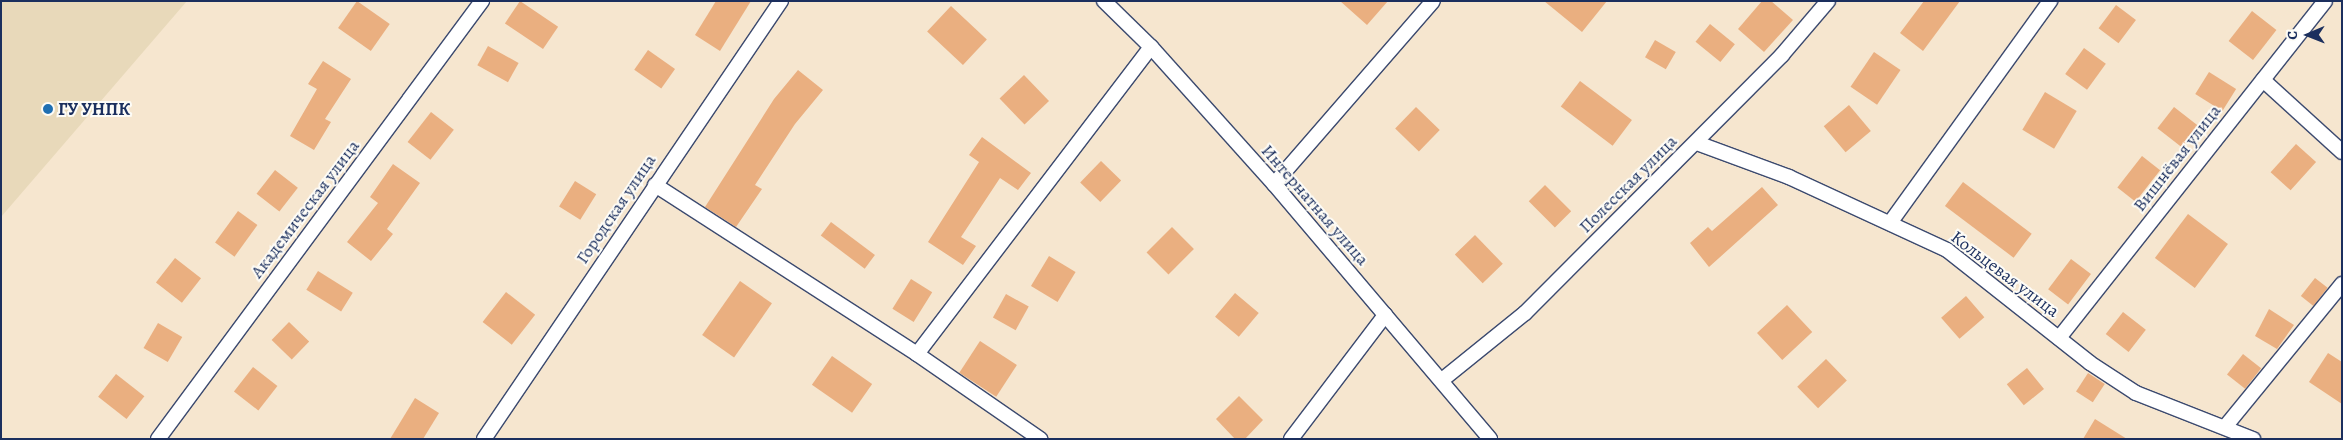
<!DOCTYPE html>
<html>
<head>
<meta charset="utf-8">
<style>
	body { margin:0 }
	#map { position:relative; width:2343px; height:440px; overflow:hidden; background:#f6e6cf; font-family:Alegreya,serif }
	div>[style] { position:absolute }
	.built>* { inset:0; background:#e8d9ba }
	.building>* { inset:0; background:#eaaf80; transform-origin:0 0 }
	.roads { filter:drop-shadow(1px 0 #3c4a6f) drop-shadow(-1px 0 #3c4a6f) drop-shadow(0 1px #3c4a6f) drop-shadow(0 -1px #3c4a6f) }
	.minor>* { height:14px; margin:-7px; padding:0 7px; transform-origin:7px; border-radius:7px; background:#fff }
	.dots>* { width:14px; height:14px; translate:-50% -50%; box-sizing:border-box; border:2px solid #fdfcf7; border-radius:50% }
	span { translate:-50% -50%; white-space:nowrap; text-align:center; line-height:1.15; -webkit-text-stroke:4px #fdfcf7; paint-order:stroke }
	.poi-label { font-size:18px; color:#1b2f5e; font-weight:700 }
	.left { translate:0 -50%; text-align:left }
	.street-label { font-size:18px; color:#1b2f5e }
	.frame { position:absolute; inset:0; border:2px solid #1b2f5e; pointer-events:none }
	.north { position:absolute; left:2283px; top:10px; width:50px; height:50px; -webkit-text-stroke:4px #fdfcf7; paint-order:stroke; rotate:269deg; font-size:14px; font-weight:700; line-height:20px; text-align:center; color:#1b2f5e }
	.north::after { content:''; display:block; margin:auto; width:18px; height:22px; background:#1b2f5e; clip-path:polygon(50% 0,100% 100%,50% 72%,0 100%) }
</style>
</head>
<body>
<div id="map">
	<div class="built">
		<div style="clip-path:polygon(1px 1px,187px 1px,1px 217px)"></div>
	</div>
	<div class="building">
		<div style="left:357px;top:1px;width:40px;height:33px;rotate:35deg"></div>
		<div style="left:520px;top:1px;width:46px;height:27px;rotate:34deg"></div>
		<div style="clip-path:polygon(716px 1px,751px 1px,720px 51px,695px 35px)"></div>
		<div style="clip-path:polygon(1340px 1px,1388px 1px,1367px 25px)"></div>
		<div style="clip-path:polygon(1544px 1px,1607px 1px,1582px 32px)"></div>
		<div style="clip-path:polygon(1762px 1px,1771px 1px,1793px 20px,1764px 52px,1738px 29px)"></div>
		<div style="clip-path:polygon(1924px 1px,1960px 1px,1923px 51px,1900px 33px)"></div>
		<div style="left:2116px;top:5px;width:25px;height:29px;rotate:37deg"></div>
		<div style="left:951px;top:6px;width:49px;height:35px;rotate:43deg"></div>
		<div style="left:2252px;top:11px;width:31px;height:38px;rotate:38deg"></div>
		<div style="left:1710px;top:24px;width:32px;height:23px;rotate:39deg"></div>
		<div style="left:1655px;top:40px;width:24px;height:20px;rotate:30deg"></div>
		<div style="left:488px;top:46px;width:35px;height:22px;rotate:29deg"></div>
		<div style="left:2084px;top:48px;width:27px;height:32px;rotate:36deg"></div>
		<div style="left:648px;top:50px;width:33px;height:24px;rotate:35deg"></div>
		<div style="left:1874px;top:52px;width:32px;height:42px;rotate:34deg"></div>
		<div style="clip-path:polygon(323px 61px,351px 79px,325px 119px,331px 122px,314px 150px,290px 136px,317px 89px,308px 84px)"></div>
		<div style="clip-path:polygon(798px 70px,823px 90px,795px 124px,755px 185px,762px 189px,736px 227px,705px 207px,774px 99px)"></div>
		<div style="left:2209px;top:72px;width:32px;height:26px;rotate:32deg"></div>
		<div style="left:1024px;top:75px;width:36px;height:34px;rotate:46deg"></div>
		<div style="left:1580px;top:81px;width:65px;height:32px;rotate:37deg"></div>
		<div style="left:2045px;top:92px;width:37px;height:44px;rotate:31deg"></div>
		<div style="left:1849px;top:105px;width:34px;height:33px;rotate:50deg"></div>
		<div style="left:1416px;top:107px;width:33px;height:30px;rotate:44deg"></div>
		<div style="left:2174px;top:107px;width:31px;height:27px;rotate:38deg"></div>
		<div style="left:431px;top:112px;width:29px;height:38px;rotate:38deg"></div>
		<div style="clip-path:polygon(982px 137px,1031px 173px,1018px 190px,1000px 178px,961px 237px,976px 246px,963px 265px,928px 242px,979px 162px,969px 155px)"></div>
		<div style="left:2296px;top:144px;width:27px;height:38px;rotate:42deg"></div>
		<div style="left:2142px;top:156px;width:23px;height:40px;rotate:38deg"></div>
		<div style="left:1101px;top:161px;width:28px;height:30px;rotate:44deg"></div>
		<div style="clip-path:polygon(393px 164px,420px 183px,387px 229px,393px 234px,371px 261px,347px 242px,378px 203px,370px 197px)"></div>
		<div style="left:275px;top:170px;width:29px;height:30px;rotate:38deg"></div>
		<div style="left:575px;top:181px;width:25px;height:30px;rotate:32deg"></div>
		<div style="left:1963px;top:182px;width:86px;height:30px;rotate:37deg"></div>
		<div style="left:1545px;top:185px;width:37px;height:23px;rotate:45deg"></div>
		<div style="clip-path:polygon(1762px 187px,1778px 205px,1709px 267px,1690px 243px,1708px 227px,1712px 231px)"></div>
		<div style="left:238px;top:211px;width:24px;height:39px;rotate:36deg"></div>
		<div style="left:2188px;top:214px;width:50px;height:55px;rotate:37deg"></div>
		<div style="left:831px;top:222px;width:55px;height:17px;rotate:37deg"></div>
		<div style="left:1172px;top:227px;width:31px;height:36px;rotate:45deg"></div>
		<div style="left:1475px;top:235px;width:40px;height:28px;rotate:46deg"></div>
		<div style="left:1049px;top:256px;width:31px;height:35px;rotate:31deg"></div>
		<div style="left:175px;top:258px;width:33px;height:31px;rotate:38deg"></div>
		<div style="left:2071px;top:259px;width:25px;height:38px;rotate:37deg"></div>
		<div style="left:318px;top:271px;width:41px;height:22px;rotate:32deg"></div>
		<div style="left:2315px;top:278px;width:16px;height:23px;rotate:38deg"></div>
		<div style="left:911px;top:279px;width:25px;height:35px;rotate:32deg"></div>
		<div style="left:740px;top:281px;width:39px;height:66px;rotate:35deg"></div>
		<div style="left:506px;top:292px;width:37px;height:38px;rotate:38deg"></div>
		<div style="left:1235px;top:293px;width:31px;height:31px;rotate:40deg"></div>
		<div style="left:1006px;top:294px;width:26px;height:27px;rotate:29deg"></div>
		<div style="left:1966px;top:296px;width:28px;height:33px;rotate:49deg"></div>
		<div style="left:1787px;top:305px;width:37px;height:41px;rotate:47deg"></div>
		<div style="clip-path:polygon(2269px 309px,2294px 325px,2277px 349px,2255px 336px)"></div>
		<div style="left:2123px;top:312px;width:29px;height:28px;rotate:38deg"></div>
		<div style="left:289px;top:322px;width:28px;height:25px;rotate:44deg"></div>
		<div style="left:158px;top:323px;width:28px;height:29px;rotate:30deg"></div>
		<div style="left:980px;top:341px;width:44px;height:38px;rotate:33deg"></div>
		<div style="clip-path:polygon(2328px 353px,2342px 362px,2342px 404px,2309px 382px)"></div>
		<div style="left:2243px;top:354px;width:23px;height:26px;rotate:38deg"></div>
		<div style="left:832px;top:356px;width:49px;height:35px;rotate:35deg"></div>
		<div style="left:1826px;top:359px;width:30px;height:40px;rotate:46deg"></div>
		<div style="left:253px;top:367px;width:31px;height:31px;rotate:38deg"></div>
		<div style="left:2027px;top:368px;width:27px;height:26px;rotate:51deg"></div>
		<div style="left:2088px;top:373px;width:20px;height:22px;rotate:33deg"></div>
		<div style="left:116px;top:374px;width:36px;height:29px;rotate:38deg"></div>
		<div style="clip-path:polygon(1239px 396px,1263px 420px,1245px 439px,1235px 439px,1216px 419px)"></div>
		<div style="clip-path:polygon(415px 398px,439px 413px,423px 439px,390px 439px)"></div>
		<div style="clip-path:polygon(2095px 419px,2127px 439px,2083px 439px)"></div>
	</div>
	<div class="roads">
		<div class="minor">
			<div style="left:1104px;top:1px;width:66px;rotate:44.4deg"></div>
			<div style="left:1151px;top:47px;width:184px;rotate:48.1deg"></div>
			<div style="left:1274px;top:184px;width:334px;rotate:49.7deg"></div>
			<div style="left:2263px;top:80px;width:107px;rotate:42.3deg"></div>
			<div style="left:1697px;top:143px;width:98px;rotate:20.3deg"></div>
			<div style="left:1789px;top:177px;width:174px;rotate:24.8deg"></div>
			<div style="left:1947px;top:250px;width:182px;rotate:38.3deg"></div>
			<div style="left:2090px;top:363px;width:55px;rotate:33.1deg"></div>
			<div style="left:2136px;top:393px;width:126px;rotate:21.5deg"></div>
			<div style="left:1274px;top:184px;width:242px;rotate:-49deg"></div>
			<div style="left:655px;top:185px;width:312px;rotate:32.8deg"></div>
			<div style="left:917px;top:354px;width:150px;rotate:34.6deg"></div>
			<div style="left:1890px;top:223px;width:274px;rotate:-54.2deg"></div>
			<div style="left:2059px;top:338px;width:429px;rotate:-51.7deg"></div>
			<div style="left:917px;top:354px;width:386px;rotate:-52.7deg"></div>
			<div style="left:1442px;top:380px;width:107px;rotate:-38.9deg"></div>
			<div style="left:1525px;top:313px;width:364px;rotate:-45.1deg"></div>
			<div style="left:1782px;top:55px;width:71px;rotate:-49.6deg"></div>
			<div style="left:2225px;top:427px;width:185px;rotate:-50.7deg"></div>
			<div style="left:158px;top:439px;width:545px;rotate:-53.51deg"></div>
			<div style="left:484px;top:439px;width:529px;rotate:-55.86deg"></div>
			<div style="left:1291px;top:439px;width:156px;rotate:-52.8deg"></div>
		</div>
	</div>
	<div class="dots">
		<div style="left:48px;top:109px;background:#1f6fb2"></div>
	</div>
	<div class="poi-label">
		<span class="left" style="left:58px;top:109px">ГУ УНПК</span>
	</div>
	<div class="street-label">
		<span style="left:2177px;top:158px;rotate:-52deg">Вишнёвая улица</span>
		<span style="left:1628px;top:184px;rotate:-45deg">Полесская улица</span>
		<span style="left:1315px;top:205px;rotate:49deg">Интернатная улица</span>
		<span style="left:305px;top:209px;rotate:-53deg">Академическая улица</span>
		<span style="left:616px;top:209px;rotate:-56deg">Городская улица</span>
		<span style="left:2005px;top:274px;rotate:37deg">Кольцевая улица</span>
	</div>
	<div class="frame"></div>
	<div class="north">С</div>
</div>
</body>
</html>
